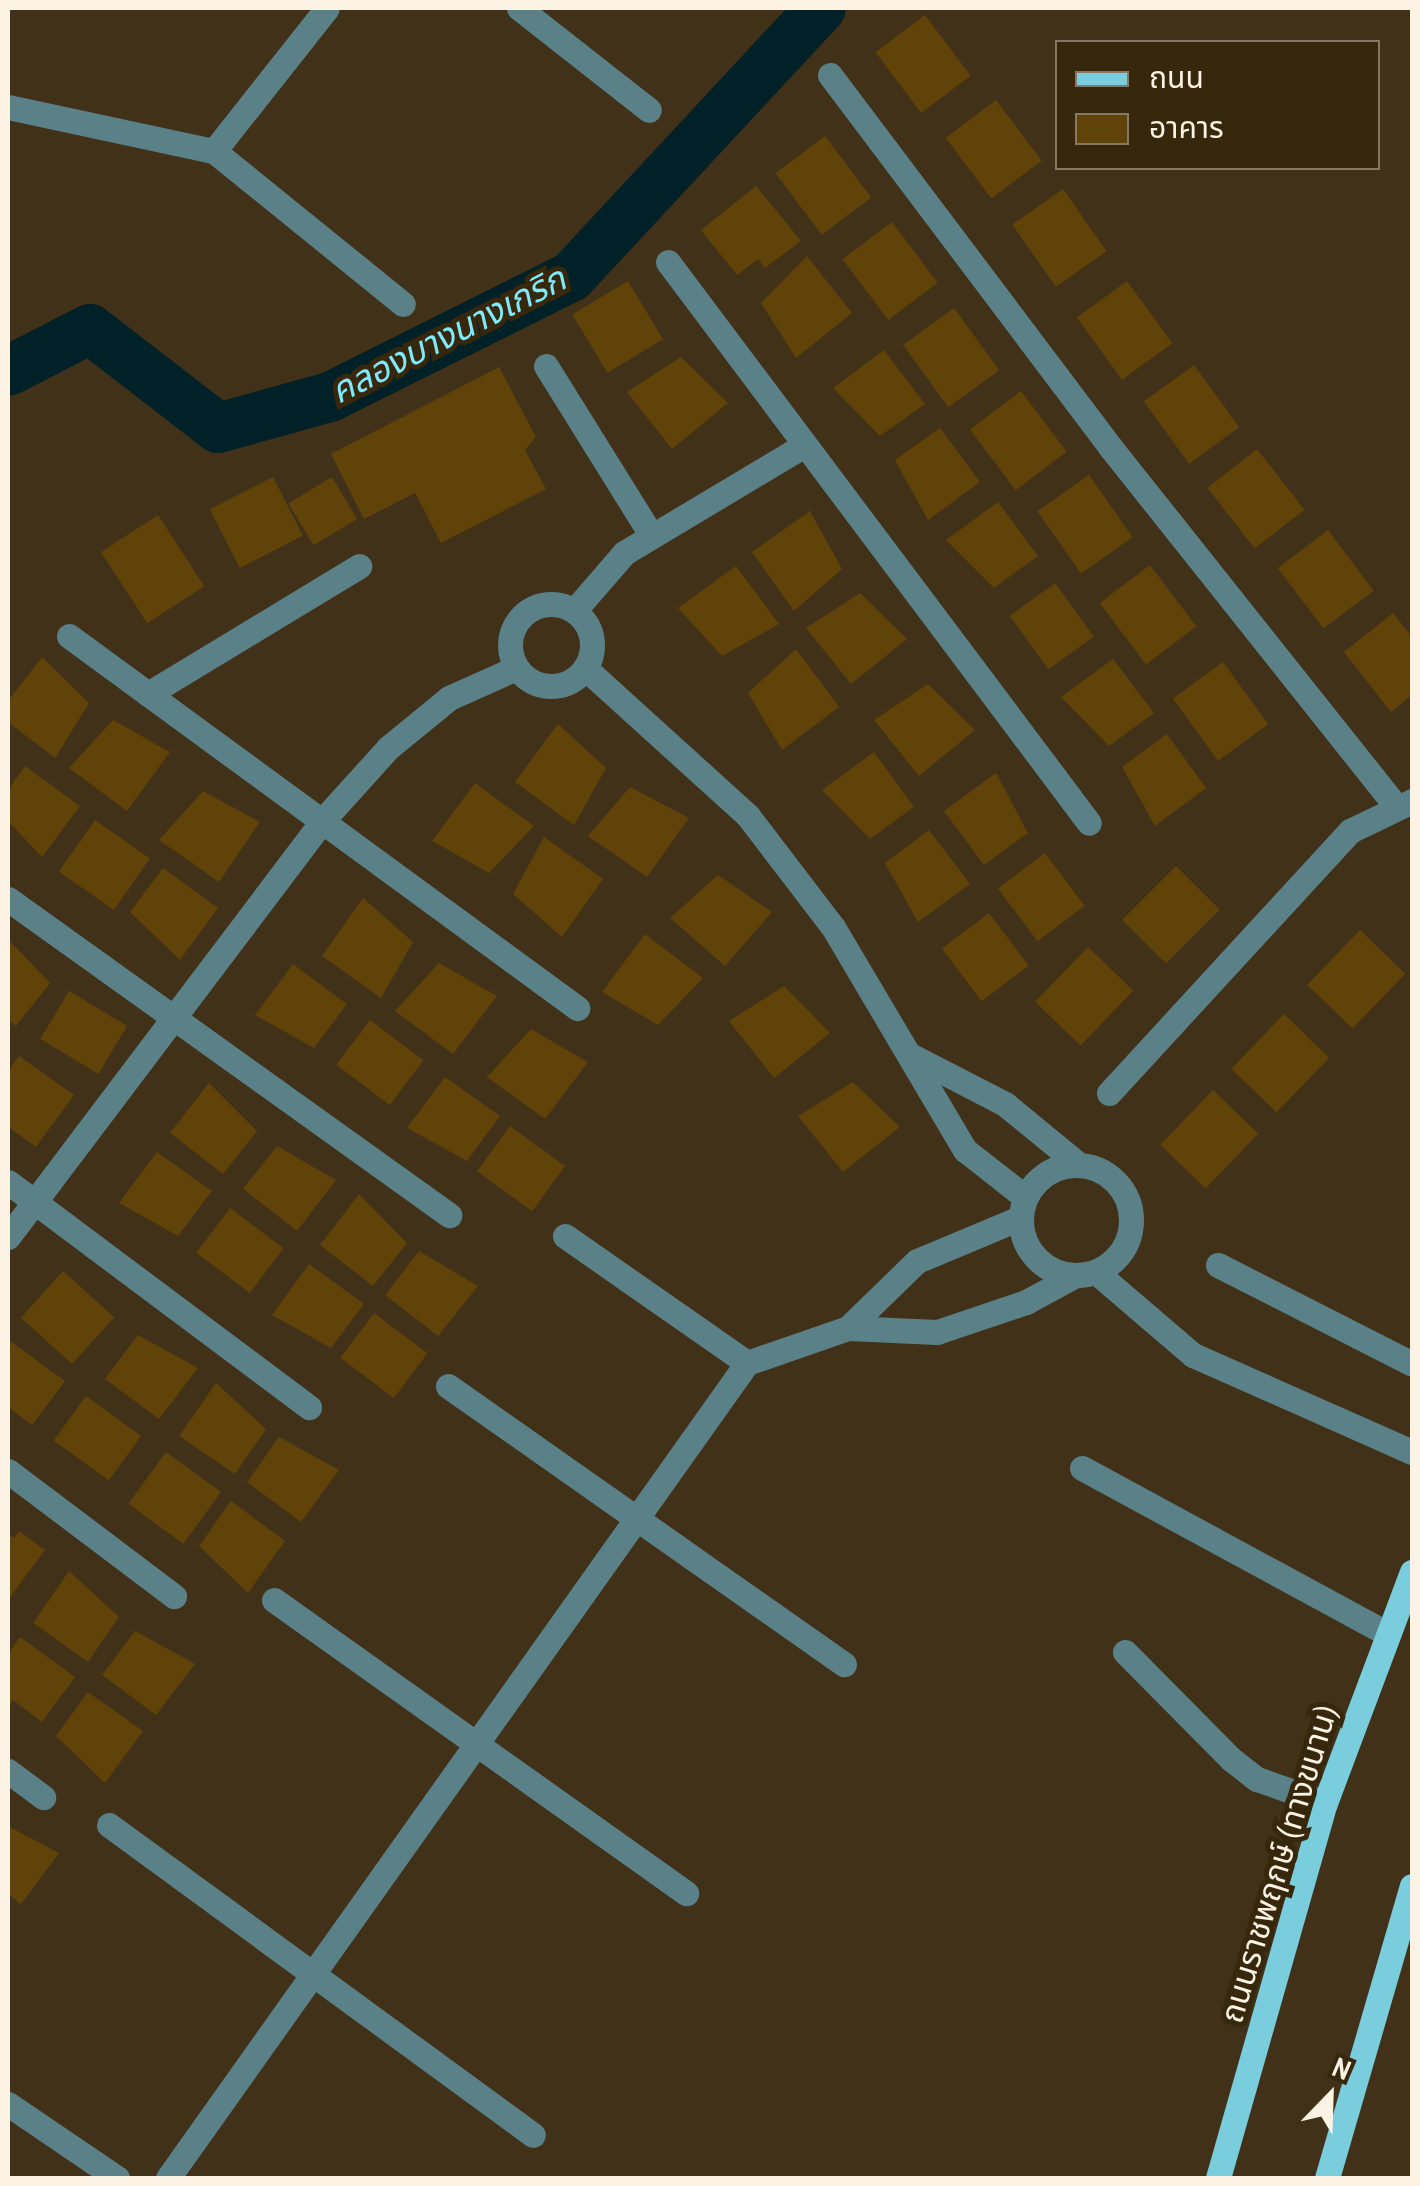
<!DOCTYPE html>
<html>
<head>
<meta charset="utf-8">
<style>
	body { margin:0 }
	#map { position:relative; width:1420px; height:2186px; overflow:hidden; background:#403118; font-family:"Archivo Narrow","Noto Sans Thai",sans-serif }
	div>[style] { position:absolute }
	.canal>* { height:50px; margin:-25px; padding:0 25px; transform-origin:25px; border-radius:25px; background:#002127 }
	.building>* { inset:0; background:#5f4309; transform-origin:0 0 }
	.minor>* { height:25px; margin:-12.5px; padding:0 12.5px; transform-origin:12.5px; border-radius:12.5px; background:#5a8188 }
	.minor>.ring { margin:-12.5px; padding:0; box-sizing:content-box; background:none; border:25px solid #5a8188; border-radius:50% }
	.major>* { height:25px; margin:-12.5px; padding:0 12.5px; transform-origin:12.5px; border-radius:12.5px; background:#79cddc }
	span { translate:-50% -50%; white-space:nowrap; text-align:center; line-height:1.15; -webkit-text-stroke:10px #36270d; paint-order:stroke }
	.street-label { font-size:32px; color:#fdf3e4 }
	.water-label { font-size:35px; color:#7deafd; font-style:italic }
	.frame { position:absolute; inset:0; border:10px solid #fdf3e4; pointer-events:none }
	.legend { position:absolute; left:1055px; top:40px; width:325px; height:130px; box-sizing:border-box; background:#36270d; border:2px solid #867963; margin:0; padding:12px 18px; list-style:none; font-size:30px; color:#fdf3e4 }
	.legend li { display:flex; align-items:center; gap:20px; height:50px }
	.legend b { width:50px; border:2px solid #867963 }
	.north { position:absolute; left:1280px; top:2046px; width:100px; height:100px; -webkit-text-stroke:8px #36270d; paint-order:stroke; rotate:23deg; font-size:28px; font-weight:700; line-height:40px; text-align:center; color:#fdf3e4 }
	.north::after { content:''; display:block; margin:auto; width:35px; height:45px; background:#fdf3e4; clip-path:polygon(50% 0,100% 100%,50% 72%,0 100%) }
</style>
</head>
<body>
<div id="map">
	<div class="canal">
		<div style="left:8px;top:371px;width:92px;rotate:-27.1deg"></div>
		<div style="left:90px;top:329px;width:162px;rotate:37.7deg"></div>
		<div style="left:218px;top:428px;width:116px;rotate:-15.5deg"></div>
		<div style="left:330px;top:397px;width:269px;rotate:-26.5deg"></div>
		<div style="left:571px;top:277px;width:367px;rotate:-47.1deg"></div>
	</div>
	<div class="building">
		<div style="left:925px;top:15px;width:76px;height:62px;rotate:53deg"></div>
		<div style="left:996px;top:100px;width:76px;height:63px;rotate:53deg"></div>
		<div style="left:825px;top:136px;width:77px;height:62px;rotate:53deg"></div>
		<div style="clip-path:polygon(756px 186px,801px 241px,765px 268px,758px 259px,737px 275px,701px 230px)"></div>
		<div style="left:1063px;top:189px;width:76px;height:62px;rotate:55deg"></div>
		<div style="left:892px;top:222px;width:76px;height:62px;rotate:53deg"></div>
		<div style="clip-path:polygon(807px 256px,852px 313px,796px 358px,761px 303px)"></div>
		<div style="left:628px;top:281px;width:68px;height:65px;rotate:59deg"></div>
		<div style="left:1127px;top:281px;width:77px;height:62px;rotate:54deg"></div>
		<div style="left:954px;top:308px;width:77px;height:63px;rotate:54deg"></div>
		<div style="clip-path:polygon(884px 350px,925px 404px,880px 436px,833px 388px)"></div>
		<div style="clip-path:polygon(681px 357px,728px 403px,672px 449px,627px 392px)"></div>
		<div style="left:1194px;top:365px;width:77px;height:62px;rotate:54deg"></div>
		<div style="clip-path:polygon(499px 367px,536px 437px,525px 450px,546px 489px,441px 543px,415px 493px,364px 519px,331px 454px)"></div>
		<div style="left:1021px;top:391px;width:76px;height:64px;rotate:53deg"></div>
		<div style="clip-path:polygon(940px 428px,980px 482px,928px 520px,895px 460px)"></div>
		<div style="left:1257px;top:449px;width:77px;height:63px;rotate:52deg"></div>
		<div style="left:1089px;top:475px;width:76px;height:63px;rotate:55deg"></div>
		<div style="left:273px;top:477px;width:66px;height:71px;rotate:63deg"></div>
		<div style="left:332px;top:477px;width:49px;height:51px;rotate:59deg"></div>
		<div style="clip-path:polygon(998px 502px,1038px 556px,994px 588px,946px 540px)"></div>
		<div style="clip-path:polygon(810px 511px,842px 569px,794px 611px,752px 552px)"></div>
		<div style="left:158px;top:515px;width:85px;height:68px;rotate:57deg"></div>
		<div style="left:1328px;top:530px;width:76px;height:63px;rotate:53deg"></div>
		<div style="left:1150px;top:565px;width:77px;height:63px;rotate:53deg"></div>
		<div style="clip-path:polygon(736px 566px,779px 624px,722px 656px,678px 608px)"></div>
		<div style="left:1055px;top:583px;width:66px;height:56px;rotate:54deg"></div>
		<div style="clip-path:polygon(860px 593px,907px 639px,851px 684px,806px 628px)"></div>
		<div style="clip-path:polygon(1393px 613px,1412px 637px,1412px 695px,1391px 712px,1344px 652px)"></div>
		<div style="clip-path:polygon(796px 649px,839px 707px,782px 750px,748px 693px)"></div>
		<div style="clip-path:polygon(42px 657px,89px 703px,55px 758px,8px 722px,8px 701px)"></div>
		<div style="clip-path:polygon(1113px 659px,1154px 713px,1109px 746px,1061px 697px)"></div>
		<div style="left:1223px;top:662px;width:77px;height:62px;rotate:54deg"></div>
		<div style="clip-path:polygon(928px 684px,975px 730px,919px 776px,874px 720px)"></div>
		<div style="clip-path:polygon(113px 720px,170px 752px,127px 811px,69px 768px)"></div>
		<div style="clip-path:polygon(558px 724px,606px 768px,574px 825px,515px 782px)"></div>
		<div style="clip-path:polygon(1167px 734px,1206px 788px,1155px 826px,1122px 767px)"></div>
		<div style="clip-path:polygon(874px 752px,914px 807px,870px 839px,822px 790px)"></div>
		<div style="clip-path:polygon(25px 766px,80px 806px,42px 857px,8px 821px,8px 790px)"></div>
		<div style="clip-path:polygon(996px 773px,1028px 833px,984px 865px,944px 811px)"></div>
		<div style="clip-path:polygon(475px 783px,534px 826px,489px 873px,432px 841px)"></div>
		<div style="clip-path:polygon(630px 787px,689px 818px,647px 877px,588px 836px)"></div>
		<div style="clip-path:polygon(203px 791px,260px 822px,219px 882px,159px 840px)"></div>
		<div style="left:95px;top:820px;width:67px;height:63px;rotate:35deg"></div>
		<div style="clip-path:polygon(929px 830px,970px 884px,918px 922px,885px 863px)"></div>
		<div style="clip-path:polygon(544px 837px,603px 879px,562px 937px,513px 894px)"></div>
		<div style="left:1045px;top:853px;width:66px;height:59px;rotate:53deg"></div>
		<div style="left:1176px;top:866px;width:62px;height:76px;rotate:45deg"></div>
		<div style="clip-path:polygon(163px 868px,218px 908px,180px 960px,130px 912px)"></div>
		<div style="clip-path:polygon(718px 875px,772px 912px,725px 966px,670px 918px)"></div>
		<div style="clip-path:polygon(363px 898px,413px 942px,381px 998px,322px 956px)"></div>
		<div style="left:989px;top:913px;width:66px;height:59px;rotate:53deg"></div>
		<div style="left:1360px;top:930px;width:63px;height:76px;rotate:44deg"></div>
		<div style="clip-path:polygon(645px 934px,703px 978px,658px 1025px,602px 992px)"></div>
		<div style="clip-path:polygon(8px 939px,50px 983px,16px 1026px,8px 1020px)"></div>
		<div style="left:1088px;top:947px;width:63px;height:76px;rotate:44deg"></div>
		<div style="clip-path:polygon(439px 963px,497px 996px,453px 1054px,395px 1011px)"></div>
		<div style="clip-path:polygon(293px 964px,347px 1004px,314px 1048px,255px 1015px)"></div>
		<div style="clip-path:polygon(784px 986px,830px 1033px,774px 1078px,729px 1021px)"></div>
		<div style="left:69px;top:991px;width:68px;height:56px;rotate:31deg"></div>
		<div style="left:1284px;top:1014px;width:63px;height:76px;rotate:44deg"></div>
		<div style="left:370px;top:1020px;width:67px;height:56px;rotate:37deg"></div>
		<div style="clip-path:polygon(531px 1029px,588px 1062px,545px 1119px,487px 1077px)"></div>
		<div style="clip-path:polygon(19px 1056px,74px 1095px,36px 1147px,10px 1128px,8px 1116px,8px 1071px)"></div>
		<div style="clip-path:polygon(445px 1077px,500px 1116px,467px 1161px,407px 1128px)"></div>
		<div style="clip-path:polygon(853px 1082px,900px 1127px,843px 1172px,798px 1116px)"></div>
		<div style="clip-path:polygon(209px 1083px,257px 1131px,223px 1174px,170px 1133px)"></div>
		<div style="left:1213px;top:1090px;width:63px;height:76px;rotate:44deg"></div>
		<div style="left:510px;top:1126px;width:68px;height:56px;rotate:36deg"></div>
		<div style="clip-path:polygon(277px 1146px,336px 1180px,297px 1231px,243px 1189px)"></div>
		<div style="clip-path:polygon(157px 1152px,212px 1191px,178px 1236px,119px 1203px)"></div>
		<div style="clip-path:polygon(359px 1194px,407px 1243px,373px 1286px,320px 1245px)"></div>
		<div style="left:230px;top:1208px;width:67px;height:56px;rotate:37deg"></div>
		<div style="clip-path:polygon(419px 1251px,478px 1286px,438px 1336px,385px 1295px)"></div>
		<div style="clip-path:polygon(309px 1264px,364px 1304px,331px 1348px,272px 1315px)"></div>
		<div style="left:63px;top:1271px;width:69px;height:63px;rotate:42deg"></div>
		<div style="left:374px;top:1313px;width:67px;height:56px;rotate:37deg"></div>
		<div style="clip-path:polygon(138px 1335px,198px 1368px,159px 1419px,105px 1379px)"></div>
		<div style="clip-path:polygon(10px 1341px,65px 1381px,32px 1425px,8px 1407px)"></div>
		<div style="clip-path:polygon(216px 1383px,266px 1429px,235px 1474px,179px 1436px)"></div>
		<div style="left:86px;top:1396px;width:68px;height:55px;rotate:36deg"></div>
		<div style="clip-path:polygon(279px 1437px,339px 1470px,301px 1522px,247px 1482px)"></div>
		<div style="left:166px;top:1452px;width:68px;height:64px;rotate:36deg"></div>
		<div style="clip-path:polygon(231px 1501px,285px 1541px,248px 1593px,199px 1546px)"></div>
		<div style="clip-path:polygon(19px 1531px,45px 1550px,8px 1600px,8px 1533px,14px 1538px)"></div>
		<div style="clip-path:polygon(69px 1571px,119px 1617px,88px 1662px,33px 1623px)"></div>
		<div style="clip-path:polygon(135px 1631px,195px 1664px,156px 1715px,102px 1675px)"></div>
		<div style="clip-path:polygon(20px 1637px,75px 1677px,42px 1722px,13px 1700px,8px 1709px,8px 1654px)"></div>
		<div style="clip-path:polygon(88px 1692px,143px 1731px,105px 1783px,56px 1736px)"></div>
		<div style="clip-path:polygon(8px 1826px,59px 1853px,21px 1904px,8px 1894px)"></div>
	</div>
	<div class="minor">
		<div style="left:519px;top:8px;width:165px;rotate:38.1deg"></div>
		<div style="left:830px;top:75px;width:467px;rotate:53deg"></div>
		<div style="left:1111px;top:448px;width:455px;rotate:51.5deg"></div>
		<div style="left:8px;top:107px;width:211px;rotate:12.1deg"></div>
		<div style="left:214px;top:151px;width:243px;rotate:39deg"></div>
		<div style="left:214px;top:151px;width:182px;rotate:-51.7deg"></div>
		<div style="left:668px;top:262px;width:701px;rotate:53.11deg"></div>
		<div style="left:546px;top:366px;width:199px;rotate:58.1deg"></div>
		<div class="ring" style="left:510px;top:604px;width:57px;height:57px"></div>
		<div style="left:574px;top:611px;width:77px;rotate:-49.2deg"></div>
		<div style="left:624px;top:553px;width:206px;rotate:-30.9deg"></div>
		<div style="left:69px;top:636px;width:630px;rotate:36.21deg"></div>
		<div style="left:585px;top:668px;width:220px;rotate:42.2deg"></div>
		<div style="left:748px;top:816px;width:140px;rotate:52.6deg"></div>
		<div style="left:833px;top:927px;width:259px;rotate:59.4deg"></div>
		<div style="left:965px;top:1150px;width:76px;rotate:38.1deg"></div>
		<div style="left:148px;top:694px;width:247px;rotate:-31.2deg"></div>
		<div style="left:8px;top:899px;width:543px;rotate:35.62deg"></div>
		<div style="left:912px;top:1056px;width:105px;rotate:27.3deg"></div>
		<div style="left:1005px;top:1104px;width:94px;rotate:39.4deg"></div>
		<div style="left:1109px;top:1093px;width:356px;rotate:-47.4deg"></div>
		<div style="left:1350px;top:831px;width:69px;rotate:-25.8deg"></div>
		<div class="ring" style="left:1021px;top:1165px;width:85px;height:85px"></div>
		<div style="left:8px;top:1182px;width:376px;rotate:36.8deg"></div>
		<div style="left:565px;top:1236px;width:222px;rotate:34.9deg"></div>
		<div style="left:8px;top:1237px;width:523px;rotate:-52.93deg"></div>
		<div style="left:323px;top:820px;width:97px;rotate:-47.9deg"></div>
		<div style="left:388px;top:748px;width:79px;rotate:-39.3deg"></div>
		<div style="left:449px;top:698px;width:73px;rotate:-24.1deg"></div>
		<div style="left:1218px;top:1265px;width:218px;rotate:27deg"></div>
		<div style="left:1096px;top:1272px;width:128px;rotate:40.6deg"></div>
		<div style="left:1193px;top:1355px;width:240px;rotate:23.9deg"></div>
		<div style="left:848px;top:1328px;width:96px;rotate:-44.2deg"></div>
		<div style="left:917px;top:1261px;width:112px;rotate:-22.7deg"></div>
		<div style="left:448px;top:1386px;width:484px;rotate:35.1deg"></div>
		<div style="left:1082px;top:1468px;width:348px;rotate:28.5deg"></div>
		<div style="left:8px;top:1471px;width:208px;rotate:37deg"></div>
		<div style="left:274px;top:1600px;width:506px;rotate:35.42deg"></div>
		<div style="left:1125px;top:1652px;width:151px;rotate:45.3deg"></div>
		<div style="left:1231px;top:1759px;width:33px;rotate:38deg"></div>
		<div style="left:1257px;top:1779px;width:72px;rotate:19.4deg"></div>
		<div style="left:8px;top:1771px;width:44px;rotate:36.6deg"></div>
		<div style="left:109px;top:1825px;width:525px;rotate:36.17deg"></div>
		<div style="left:8px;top:2104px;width:132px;rotate:34.2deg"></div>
		<div style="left:168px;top:2178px;width:1000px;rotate:-54.61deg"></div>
		<div style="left:747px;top:1363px;width:107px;rotate:-19.1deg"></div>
		<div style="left:848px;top:1328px;width:89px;rotate:2.6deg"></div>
		<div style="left:937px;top:1332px;width:94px;rotate:-18.6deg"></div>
		<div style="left:1026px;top:1302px;width:55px;rotate:-28.4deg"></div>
	</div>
	<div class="major">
		<div style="left:1218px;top:2178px;width:390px;rotate:-74.1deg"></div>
		<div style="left:1325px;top:1803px;width:247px;rotate:-69.4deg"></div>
		<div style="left:1327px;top:2178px;width:304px;rotate:-73.8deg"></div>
	</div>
	<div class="street-label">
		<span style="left:1279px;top:1864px;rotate:-73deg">ถนนราชพฤกษ์ (ทางขนาน)</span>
	</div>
	<div class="water-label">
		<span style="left:448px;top:335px;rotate:-27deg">คลองบางนางเกริก</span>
	</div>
	<div class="frame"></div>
	<ul class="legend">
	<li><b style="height:12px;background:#79cddc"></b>ถนน</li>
	<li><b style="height:28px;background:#5f4309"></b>อาคาร</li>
	</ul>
	<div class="north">N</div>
</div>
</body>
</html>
